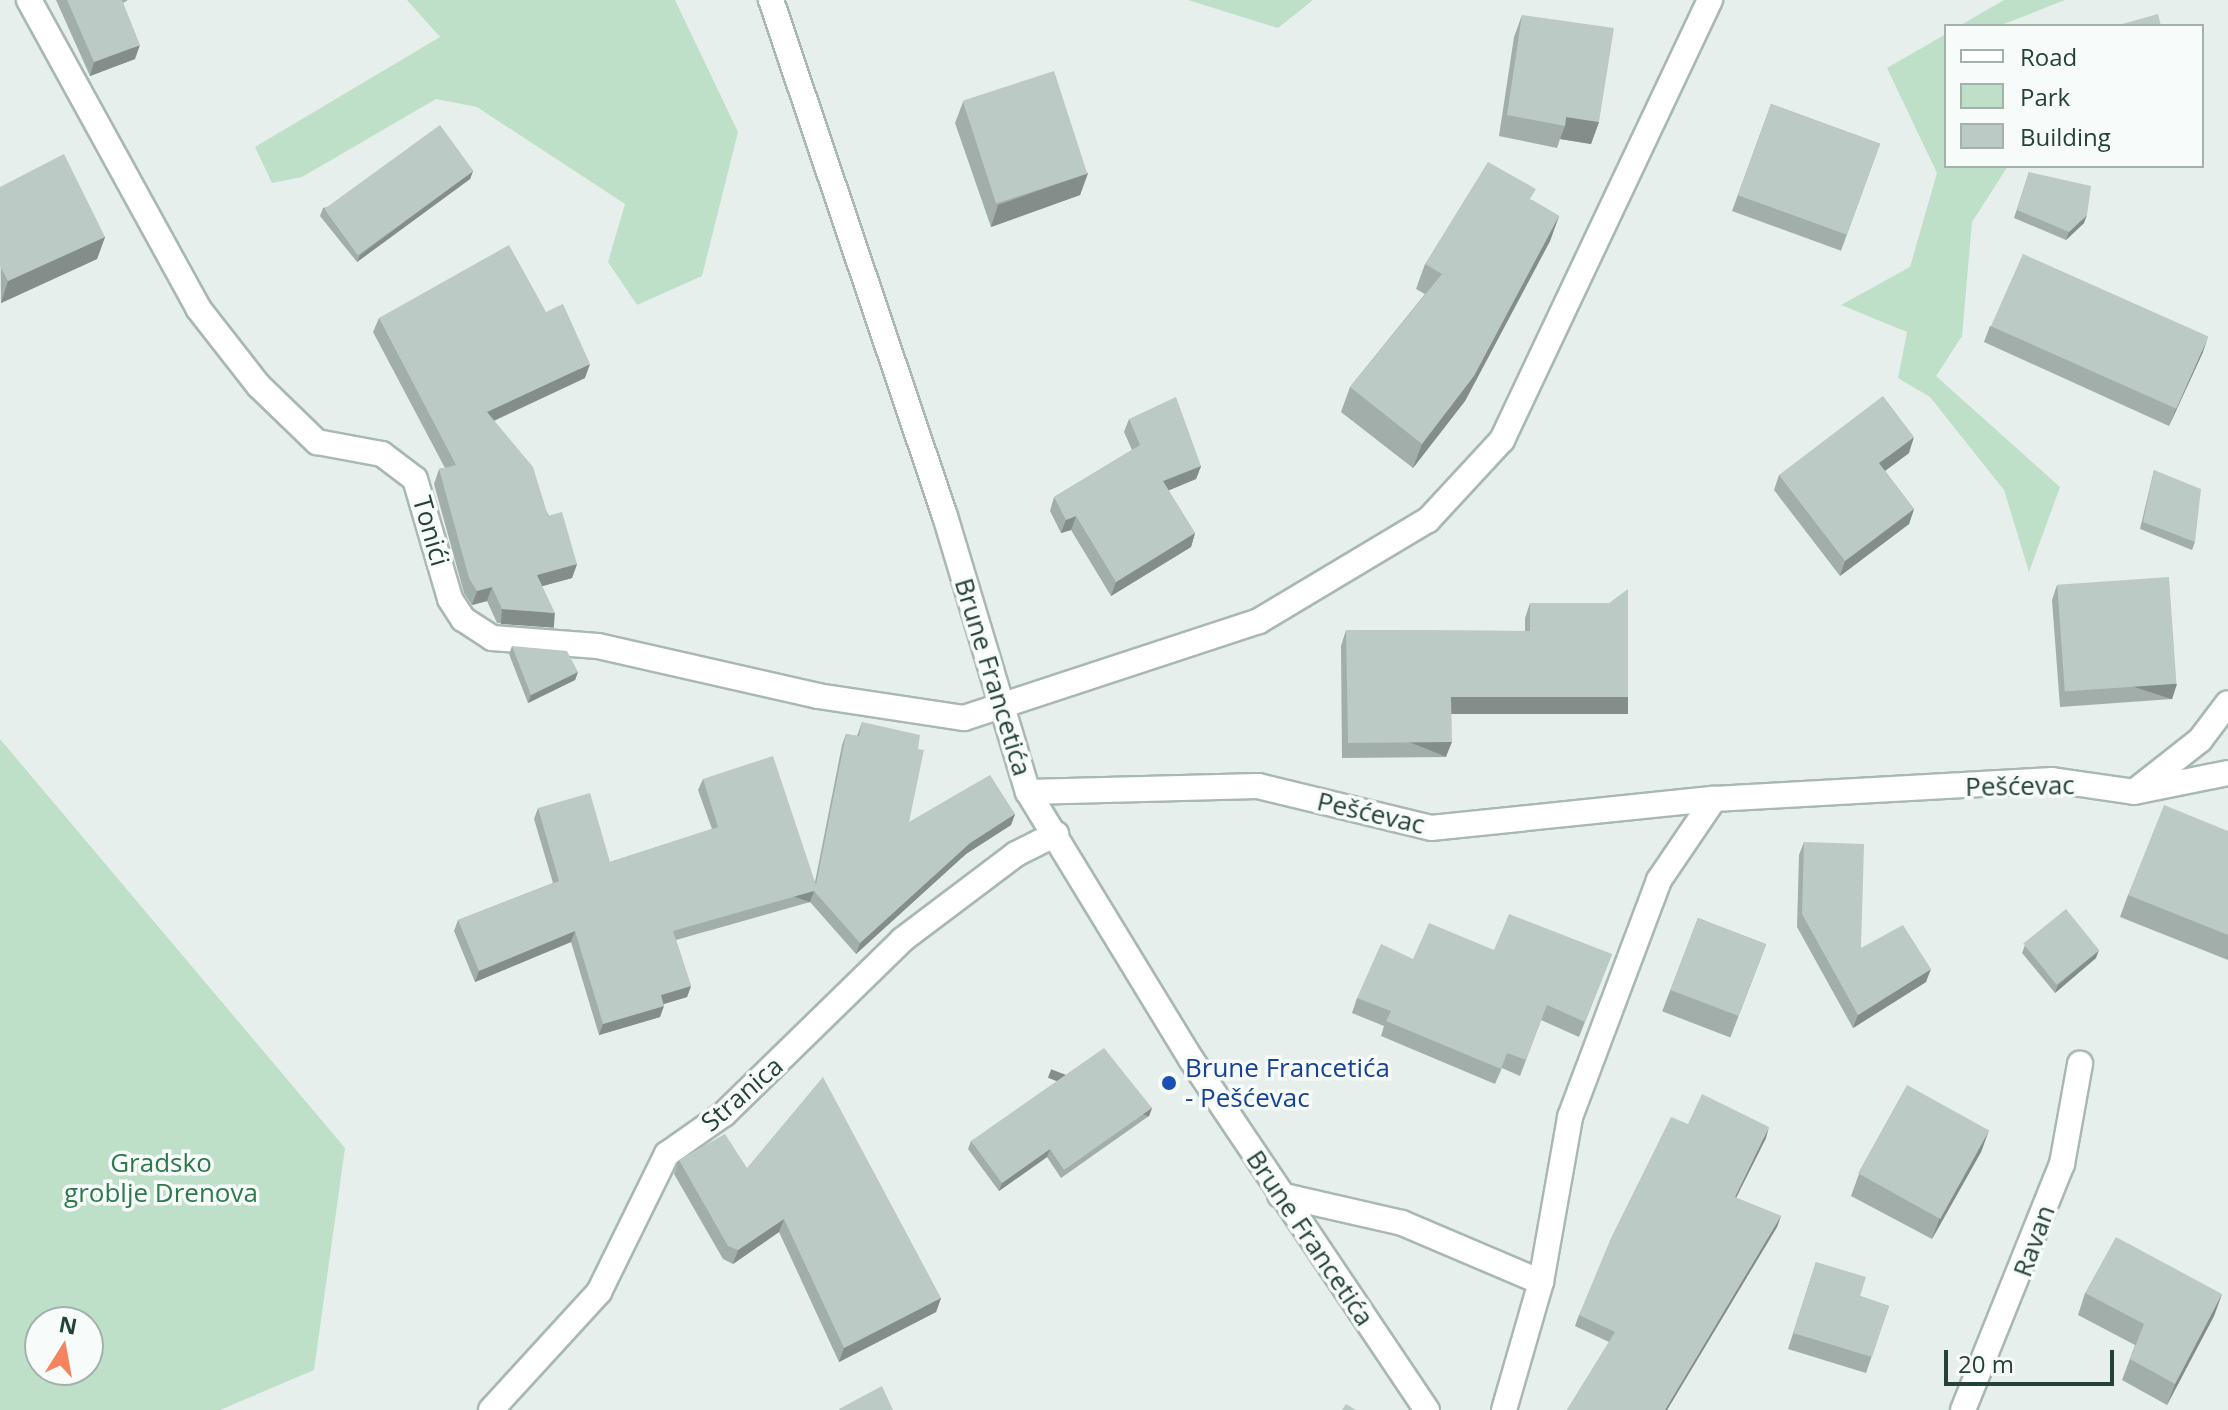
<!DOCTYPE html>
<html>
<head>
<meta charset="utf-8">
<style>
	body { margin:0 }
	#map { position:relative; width:2228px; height:1410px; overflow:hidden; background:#e6efeb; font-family:"Open Sans",sans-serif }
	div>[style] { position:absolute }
	.green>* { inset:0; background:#bfe0c8 }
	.roads { filter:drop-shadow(2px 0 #a8b8b2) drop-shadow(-2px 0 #a8b8b2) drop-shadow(0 2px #a8b8b2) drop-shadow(0 -2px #a8b8b2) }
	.minor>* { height:24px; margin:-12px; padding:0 12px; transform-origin:12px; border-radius:12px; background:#fff }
	.wall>* { inset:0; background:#a1aea9; transform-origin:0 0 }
	.shaded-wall>* { inset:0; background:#838d89; transform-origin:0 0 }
	.building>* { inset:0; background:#bbcac4; transform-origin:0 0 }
	.dots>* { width:22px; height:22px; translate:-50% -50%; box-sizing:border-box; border:4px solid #f7fbf9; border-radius:50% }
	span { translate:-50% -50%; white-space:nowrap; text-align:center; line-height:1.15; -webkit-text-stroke:7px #f7fbf9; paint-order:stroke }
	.street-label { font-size:26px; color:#24423a }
	.transit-label { font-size:26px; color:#164399 }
	.left { translate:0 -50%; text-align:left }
	.park-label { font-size:26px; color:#2d7a4b }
	.legend { position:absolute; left:1944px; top:24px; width:260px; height:144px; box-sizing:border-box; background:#f7fbf9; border:2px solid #a3b1ad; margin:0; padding:10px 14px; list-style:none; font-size:24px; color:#24423a }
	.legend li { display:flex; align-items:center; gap:16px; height:40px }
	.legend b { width:40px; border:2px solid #a3b1ad }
	.north { position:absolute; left:24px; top:1306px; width:80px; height:80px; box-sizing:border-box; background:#f7fbf9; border:2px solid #a3b1ad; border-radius:50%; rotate:11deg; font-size:22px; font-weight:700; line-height:32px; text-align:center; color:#24423a }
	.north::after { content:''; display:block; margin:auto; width:28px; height:36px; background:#f4845f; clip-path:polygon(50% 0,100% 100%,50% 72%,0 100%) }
	.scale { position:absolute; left:1944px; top:1350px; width:170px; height:36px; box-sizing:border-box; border:4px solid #24423a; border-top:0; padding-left:10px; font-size:24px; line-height:28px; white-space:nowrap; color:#24423a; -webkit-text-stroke:6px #f7fbf9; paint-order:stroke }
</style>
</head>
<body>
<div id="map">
	<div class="green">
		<div style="clip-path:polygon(407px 0,675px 0,738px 132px,702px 276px,637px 305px,608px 262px,625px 204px,477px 107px,436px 99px,302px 177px,272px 183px,255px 147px,440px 37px)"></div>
		<div style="clip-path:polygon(1188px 0,1313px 0,1278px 28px)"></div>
		<div style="clip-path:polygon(2004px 0,2065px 0,1999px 26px,1959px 26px)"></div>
		<div style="clip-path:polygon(1946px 34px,1946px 166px,2008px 166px,1972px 222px,1962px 336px,1936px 376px,2060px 487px,2029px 572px,2004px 490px,1930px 397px,1898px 378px,1907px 332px,1841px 305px,1910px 267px,1937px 173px,1887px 68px)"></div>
		<div style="clip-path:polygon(evenodd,0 739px,345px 1148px,314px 1370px,220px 1410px,0 1410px,0 739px,40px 1322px,88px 1322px,88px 1370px,40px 1370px,40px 1322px)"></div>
	</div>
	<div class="roads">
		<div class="minor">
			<div style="left:29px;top:0;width:351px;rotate:61.2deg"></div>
			<div style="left:198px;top:308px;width:99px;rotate:52deg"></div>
			<div style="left:259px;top:386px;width:81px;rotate:44deg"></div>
			<div style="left:317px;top:442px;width:66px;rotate:10.5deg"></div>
			<div style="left:382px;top:454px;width:41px;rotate:37.1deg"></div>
			<div style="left:415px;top:479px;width:125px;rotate:73.7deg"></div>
			<div style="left:450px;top:599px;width:24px;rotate:57deg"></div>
			<div style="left:463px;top:619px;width:35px;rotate:33deg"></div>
			<div style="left:492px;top:638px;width:106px;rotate:4.3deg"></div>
			<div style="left:598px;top:646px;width:226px;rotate:12.8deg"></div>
			<div style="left:818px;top:696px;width:148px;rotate:8.6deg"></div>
			<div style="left:964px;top:718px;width:311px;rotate:-18.2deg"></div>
			<div style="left:1259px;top:621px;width:197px;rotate:-30.9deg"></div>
			<div style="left:1428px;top:520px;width:109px;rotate:-47.2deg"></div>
			<div style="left:1502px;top:440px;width:487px;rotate:-64.7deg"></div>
			<div style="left:771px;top:0;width:545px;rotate:71.37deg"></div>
			<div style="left:945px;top:516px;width:288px;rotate:73.3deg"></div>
			<div style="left:1028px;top:792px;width:313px;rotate:58.6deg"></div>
			<div style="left:1191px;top:1059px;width:423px;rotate:56.1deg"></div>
			<div style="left:2139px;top:788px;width:78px;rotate:-38.2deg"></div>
			<div style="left:2200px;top:740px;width:46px;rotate:-52.9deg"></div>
			<div style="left:1028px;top:792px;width:230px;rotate:-1.5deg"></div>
			<div style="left:1258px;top:786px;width:178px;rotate:13.6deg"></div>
			<div style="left:1431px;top:828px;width:284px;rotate:-5.9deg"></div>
			<div style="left:1714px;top:799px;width:339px;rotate:-3.2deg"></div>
			<div style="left:2052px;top:780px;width:83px;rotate:8.3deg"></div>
			<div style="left:2134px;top:792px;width:96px;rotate:-11.4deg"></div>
			<div style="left:1280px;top:1195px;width:125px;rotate:12.9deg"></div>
			<div style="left:1402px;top:1223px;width:151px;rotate:23deg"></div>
			<div style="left:491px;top:1410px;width:160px;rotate:-47.5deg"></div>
			<div style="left:599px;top:1292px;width:154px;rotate:-63.8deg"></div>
			<div style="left:667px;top:1154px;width:70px;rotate:-35.1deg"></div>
			<div style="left:724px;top:1114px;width:249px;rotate:-44.3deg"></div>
			<div style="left:902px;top:940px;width:143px;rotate:-37deg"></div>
			<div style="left:1016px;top:854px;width:45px;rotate:-26.6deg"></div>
			<div style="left:1504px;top:1410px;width:133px;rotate:-73.9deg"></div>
			<div style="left:1541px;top:1282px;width:168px;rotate:-80deg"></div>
			<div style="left:1570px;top:1117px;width:253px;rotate:-69.4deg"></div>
			<div style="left:1659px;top:880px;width:98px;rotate:-55.8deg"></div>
			<div style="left:1963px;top:1410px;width:265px;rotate:-68.1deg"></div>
			<div style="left:2062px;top:1164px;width:102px;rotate:-79.8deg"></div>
		</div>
	</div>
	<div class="wall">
		<div style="clip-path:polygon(56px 0,128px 0,123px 3px,135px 59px,90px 76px)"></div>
		<div style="clip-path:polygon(1522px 15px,1599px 122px,1591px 144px,1560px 139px,1557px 148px,1499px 136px,1514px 37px)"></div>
		<div style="clip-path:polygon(963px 102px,1088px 173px,1080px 195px,991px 227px,955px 123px)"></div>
		<div style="left:1771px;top:104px;width:116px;height:114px;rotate:20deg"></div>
		<div style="clip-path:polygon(473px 171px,470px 179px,357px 262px,320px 216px,323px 208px)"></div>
		<div style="clip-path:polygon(2029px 172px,2084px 223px,2066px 240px,2014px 218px)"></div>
		<div style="clip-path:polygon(0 187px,105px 237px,97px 259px,1px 303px)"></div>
		<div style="clip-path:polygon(1532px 200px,1559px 216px,1550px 241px,1465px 401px,1413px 468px,1341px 412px,1350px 387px,1425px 294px,1416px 289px,1425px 264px)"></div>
		<div style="clip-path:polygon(546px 312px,585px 378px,494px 421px,577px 564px,572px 578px,542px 586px,550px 627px,497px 623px,487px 601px,472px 605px,464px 593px,434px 484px,439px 469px,445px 468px,373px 332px,379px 318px)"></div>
		<div style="clip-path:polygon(1990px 326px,2203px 352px,2169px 426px,1984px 342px)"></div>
		<div style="clip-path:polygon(1129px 419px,1201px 466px,1196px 479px,1168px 490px,1195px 533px,1191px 547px,1111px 596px,1071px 530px,1061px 533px,1050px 511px,1054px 497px,1132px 450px,1124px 432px)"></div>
		<div style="clip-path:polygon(1909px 453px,1885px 471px,1914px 509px,1909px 524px,1840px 576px,1774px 490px,1779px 475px)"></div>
		<div style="clip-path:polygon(2154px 470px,2195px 542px,2192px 550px,2140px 529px)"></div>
		<div style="clip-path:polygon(2057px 585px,2172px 699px,2060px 707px,2052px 600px)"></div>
		<div style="clip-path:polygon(1530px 603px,1609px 603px,1623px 712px,1451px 713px,1446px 757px,1342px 758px,1341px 646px,1346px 630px,1525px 631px,1525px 618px)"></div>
		<div style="clip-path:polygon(512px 646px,578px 672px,575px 680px,528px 703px,509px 654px)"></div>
		<div style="clip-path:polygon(862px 722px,918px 749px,909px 822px,1015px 814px,1011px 825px,966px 854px,856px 954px,810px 902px,676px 940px,691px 986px,687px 997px,664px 1004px,660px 1017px,599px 1035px,571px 942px,475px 982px,454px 931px,458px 920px,553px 883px,534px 819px,538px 808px,610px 862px,712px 829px,698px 790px,703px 779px,815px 882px,842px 745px,846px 734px,857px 736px)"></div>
		<div style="clip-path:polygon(2228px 831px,2228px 960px,2120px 917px,2128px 895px)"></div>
		<div style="clip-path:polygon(1804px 842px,1861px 948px,1926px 982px,1853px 1028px,1797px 927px,1799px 855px)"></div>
		<div style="left:1698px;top:918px;width:73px;height:100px;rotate:21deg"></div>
		<div style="clip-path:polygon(2025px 945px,2096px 958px,2055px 993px,2022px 953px)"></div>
		<div style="clip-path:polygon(1494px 950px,1612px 954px,1579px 1037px,1541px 1020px,1520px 1076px,1502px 1068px,1495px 1084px,1381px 1036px,1384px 1026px,1352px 1013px,1357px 998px,1413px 959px)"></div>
		<div style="clip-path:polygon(1152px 1108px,1149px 1116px,1061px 1178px,1047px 1157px,999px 1191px,968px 1149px,971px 1141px)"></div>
		<div style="clip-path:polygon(1688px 1124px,1766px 1138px,1736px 1198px,1781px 1216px,1777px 1227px,1667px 1410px,1567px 1410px,1609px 1342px,1575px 1326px,1579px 1315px)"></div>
		<div style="clip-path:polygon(1989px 1130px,1981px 1152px,1932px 1239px,1851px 1196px,1859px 1174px)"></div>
		<div style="clip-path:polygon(679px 1160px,747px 1168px,941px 1298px,936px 1312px,839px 1362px,779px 1232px,733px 1264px,723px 1259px,674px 1174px)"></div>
		<div style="clip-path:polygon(1816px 1262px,1860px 1296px,1889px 1306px,1866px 1373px,1788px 1349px)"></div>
		<div style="clip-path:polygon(2085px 1293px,2222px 1294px,2214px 1316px,2167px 1405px,2122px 1380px,2135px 1345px,2078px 1315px)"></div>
	</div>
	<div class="shaded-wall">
		<div style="clip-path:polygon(140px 45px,135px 59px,90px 76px,94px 62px)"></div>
		<div style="clip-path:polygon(1566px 117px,1599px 122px,1591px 144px,1560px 139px,1565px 126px)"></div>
		<div style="clip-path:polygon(473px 171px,470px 179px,357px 262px,360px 255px)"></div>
		<div style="clip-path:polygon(1088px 173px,1080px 195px,991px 227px,998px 205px)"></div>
		<div style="clip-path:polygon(2087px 215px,2084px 223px,2066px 240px,2069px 232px)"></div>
		<div style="clip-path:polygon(1559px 216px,1550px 241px,1465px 401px,1413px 468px,1422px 444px)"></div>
		<div style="clip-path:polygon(105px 237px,97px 259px,1px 303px,8px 281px)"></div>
		<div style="clip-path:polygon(2208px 337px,2203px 352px,2169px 426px,2175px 411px)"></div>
		<div style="clip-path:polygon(590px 364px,585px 378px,482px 426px,487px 412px)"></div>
		<div style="clip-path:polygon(1914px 437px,1909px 453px,1874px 479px,1879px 463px)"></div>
		<div style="clip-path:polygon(1201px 466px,1196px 479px,1158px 495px,1163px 481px)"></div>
		<div style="clip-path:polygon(1914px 509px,1909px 524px,1840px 576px,1845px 561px)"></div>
		<div style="clip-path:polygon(1076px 516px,1071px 530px,1061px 533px,1066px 520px)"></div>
		<div style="clip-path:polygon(1195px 533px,1191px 547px,1111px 596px,1116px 582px)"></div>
		<div style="clip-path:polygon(577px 564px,572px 578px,532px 589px,537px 575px)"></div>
		<div style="clip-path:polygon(492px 587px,487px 601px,472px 605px,477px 591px)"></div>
		<div style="left:502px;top:609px;width:53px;height:15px;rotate:4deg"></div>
		<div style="clip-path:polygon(578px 672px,575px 680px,528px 703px,531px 695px)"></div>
		<div style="left:2177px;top:684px;width:16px;height:112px;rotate:108deg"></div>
		<div style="left:1451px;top:697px;width:177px;height:17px"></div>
		<div style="left:1452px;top:742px;width:16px;height:104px;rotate:112deg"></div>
		<div style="clip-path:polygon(1015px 814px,1011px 825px,966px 854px,856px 954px,860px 943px,970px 843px)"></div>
		<div style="left:814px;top:891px;width:12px;height:147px;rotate:110deg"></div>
		<div style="clip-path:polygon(575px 931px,571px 942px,475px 982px,479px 971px)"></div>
		<div style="clip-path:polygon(2099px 950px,2096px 958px,2055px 993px,2058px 985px)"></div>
		<div style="clip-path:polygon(1931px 969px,1926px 982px,1853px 1028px,1858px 1015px)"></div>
		<div style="clip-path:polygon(691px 986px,687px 997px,657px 1006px,661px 995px)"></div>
		<div style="clip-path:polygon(664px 1006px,660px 1017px,599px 1035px,603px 1024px)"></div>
		<div style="left:1152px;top:1108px;width:9px;height:108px;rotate:111deg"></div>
		<div style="clip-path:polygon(1769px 1127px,1766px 1138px,1731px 1208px,1735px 1197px)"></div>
		<div style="clip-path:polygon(1989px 1130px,1981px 1152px,1932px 1239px,1940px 1217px)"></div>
		<div style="clip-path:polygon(1050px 1149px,1047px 1157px,999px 1191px,1002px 1183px)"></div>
		<div style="clip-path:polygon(1781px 1216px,1777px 1227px,1667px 1410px,1665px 1410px)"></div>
		<div style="clip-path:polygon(784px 1219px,779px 1232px,733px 1264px,738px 1250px)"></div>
		<div style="clip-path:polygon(2222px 1294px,2214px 1316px,2167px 1405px,2175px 1384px)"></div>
		<div style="clip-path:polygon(941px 1298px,936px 1312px,839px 1362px,844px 1348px)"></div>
	</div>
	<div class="building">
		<div style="clip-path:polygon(67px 0,122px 0,140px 45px,94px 62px)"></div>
		<div style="clip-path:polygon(2158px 14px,2161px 26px,2115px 26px)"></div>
		<div style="clip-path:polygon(1522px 15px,1614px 28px,1599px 122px,1566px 117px,1565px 126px,1507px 115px)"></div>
		<div style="left:1054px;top:71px;width:108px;height:96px;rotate:72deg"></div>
		<div style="left:1771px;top:104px;width:116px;height:97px;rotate:20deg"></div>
		<div style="left:440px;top:125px;width:57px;height:143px;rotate:54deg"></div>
		<div style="clip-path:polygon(64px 154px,105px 237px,8px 281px,0 266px,0 187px)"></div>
		<div style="clip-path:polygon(1488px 162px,1536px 189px,1530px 199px,1559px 216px,1474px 376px,1422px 444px,1350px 387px,1442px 274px,1425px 264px)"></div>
		<div style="clip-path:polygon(2029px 172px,2091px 186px,2087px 215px,2069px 232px,2017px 210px)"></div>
		<div style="clip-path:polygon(509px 245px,546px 312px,563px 304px,590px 364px,487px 412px,533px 467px,548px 516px,562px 512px,577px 564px,537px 575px,555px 613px,502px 609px,492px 587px,477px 591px,469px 578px,439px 469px,456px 465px,379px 318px)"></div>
		<div style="left:2023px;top:254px;width:203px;height:79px;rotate:24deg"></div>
		<div style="clip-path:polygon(1883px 396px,1914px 437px,1879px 463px,1914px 509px,1845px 561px,1779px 475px)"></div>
		<div style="clip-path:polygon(1176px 397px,1201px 466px,1163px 481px,1195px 533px,1116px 582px,1076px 516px,1066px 520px,1054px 497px,1140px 445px,1129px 419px)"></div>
		<div style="clip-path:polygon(2154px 470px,2201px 489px,2195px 542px,2143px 522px)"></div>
		<div style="left:2169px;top:577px;width:107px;height:112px;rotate:86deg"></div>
		<div style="clip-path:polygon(1628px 589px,1628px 697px,1451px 697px,1452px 742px,1348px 743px,1346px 630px,1530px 631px,1530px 603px,1609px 603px)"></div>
		<div style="clip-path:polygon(512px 646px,567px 651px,578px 672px,531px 695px)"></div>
		<div style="clip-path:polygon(862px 722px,920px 735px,918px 749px,924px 750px,909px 822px,990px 775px,1015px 814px,970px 843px,860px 943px,814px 891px,673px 931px,691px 986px,661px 995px,664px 1006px,603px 1024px,575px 931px,479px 971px,458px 920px,559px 881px,538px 808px,590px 793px,610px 862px,718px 827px,703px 779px,773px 756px,816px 885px,846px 734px,859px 736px)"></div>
		<div style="clip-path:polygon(2164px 805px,2228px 831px,2228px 935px,2128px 895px)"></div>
		<div style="clip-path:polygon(1804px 842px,1864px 844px,1861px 948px,1903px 925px,1931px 969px,1858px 1015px,1802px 914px)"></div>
		<div style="left:2066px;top:909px;width:53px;height:55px;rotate:51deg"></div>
		<div style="clip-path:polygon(1509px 914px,1612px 954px,1585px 1022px,1547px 1005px,1526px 1060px,1507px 1053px,1501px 1069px,1386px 1021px,1391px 1011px,1357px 998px,1381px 944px,1413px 959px,1429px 923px,1494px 950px)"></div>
		<div style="left:1698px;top:918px;width:73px;height:77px;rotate:21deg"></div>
		<div style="clip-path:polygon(1104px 1048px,1152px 1108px,1064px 1170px,1050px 1149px,1002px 1183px,971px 1141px)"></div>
		<div style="clip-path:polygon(823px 1077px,941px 1298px,844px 1348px,784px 1219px,738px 1250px,728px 1246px,679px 1160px,725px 1134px,747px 1168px)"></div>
		<div style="left:1907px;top:1085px;width:94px;height:101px;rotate:29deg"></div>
		<div style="clip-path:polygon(1702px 1094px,1769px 1127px,1735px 1197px,1781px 1216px,1665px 1410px,1567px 1410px,1615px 1332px,1579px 1315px,1611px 1238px,1671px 1117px,1688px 1124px)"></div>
		<div style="clip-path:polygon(2116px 1237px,2222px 1294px,2175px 1384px,2130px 1359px,2144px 1324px,2085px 1293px)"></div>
		<div style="clip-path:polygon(1816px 1262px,1866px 1277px,1860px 1296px,1889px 1306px,1872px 1357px,1793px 1333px)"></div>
		<div style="clip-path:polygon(882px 1386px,893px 1410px,840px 1410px,839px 1409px)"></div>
		<div style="clip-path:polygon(1346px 1404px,1356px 1410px,1342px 1410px)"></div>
	</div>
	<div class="dots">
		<div style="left:1169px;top:1083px;background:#1a4fb4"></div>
	</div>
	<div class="street-label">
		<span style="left:431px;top:531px;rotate:74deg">Tonići</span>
		<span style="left:993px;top:677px;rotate:73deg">Brune Francetića</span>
		<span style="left:2020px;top:786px;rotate:-1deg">Pešćevac</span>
		<span style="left:1371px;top:813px;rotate:13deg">Pešćevac</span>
		<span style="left:742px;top:1094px;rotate:-41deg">Stranica</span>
		<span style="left:1310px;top:1238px;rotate:56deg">Brune Francetića</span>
		<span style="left:2034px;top:1241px;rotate:-70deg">Ravan</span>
	</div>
	<div class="transit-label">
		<span class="left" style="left:1185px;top:1083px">Brune Francetića<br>- Pešćevac</span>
	</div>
	<div class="park-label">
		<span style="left:161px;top:1178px">Gradsko<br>groblje Drenova</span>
	</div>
	<ul class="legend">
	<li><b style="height:10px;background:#fff"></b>Road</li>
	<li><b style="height:22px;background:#bfe0c8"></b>Park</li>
	<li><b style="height:22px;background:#bbcac4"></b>Building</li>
	</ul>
	<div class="north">N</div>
	<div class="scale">20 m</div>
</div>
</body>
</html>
